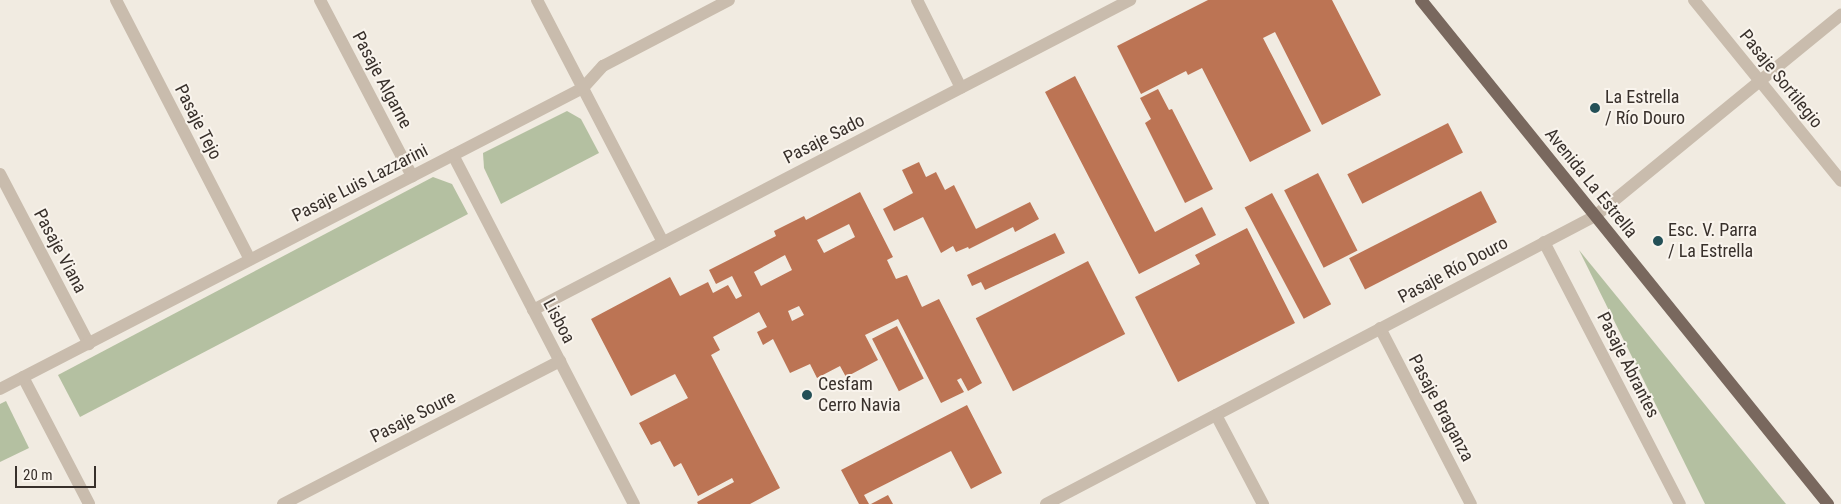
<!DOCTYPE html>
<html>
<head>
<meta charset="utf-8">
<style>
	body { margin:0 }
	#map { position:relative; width:1841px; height:504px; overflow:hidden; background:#f1ebe1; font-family:"Roboto Condensed",sans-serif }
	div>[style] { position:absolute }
	.green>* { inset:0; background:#b4c0a1 }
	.building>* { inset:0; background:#bc7454; transform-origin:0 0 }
	.minor>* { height:12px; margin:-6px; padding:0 6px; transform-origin:6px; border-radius:6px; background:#c9bcad }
	.major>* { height:12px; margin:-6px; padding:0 6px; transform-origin:6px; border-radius:6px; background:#79685e }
	.dots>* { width:14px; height:14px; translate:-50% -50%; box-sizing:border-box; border:2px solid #f9f4ed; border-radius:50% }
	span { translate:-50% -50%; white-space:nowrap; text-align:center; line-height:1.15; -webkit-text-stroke:4px #f9f4ed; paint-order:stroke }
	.street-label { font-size:18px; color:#38302b }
	.poi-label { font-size:18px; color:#38302b }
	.left { translate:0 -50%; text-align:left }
	.scale { position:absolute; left:15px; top:466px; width:81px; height:22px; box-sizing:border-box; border:2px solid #38302b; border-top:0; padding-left:6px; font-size:15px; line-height:18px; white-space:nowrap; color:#38302b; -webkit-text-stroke:4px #f9f4ed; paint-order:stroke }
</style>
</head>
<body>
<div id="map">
	<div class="green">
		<div style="clip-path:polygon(567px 111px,581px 119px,599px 153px,501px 204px,484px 168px,483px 153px)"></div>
		<div style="clip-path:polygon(433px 177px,452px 184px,468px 214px,80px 417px,58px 375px)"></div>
		<div style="clip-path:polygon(1579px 250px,1786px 504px,1705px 504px)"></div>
		<div style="clip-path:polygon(6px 401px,29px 448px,0 462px,0 404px)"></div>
	</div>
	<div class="building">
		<div style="clip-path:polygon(1208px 0,1332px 0,1381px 95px,1322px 125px,1275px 32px,1263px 38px,1311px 131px,1250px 162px,1202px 68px,1188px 75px,1186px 71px,1141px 94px,1117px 46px)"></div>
		<div style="clip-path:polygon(1075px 76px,1155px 232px,1202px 207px,1216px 235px,1139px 274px,1045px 92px)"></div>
		<div style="clip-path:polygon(1158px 89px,1169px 110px,1172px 109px,1213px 189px,1185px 203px,1145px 123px,1151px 119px,1140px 98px)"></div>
		<div style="left:1448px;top:123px;width:33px;height:113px;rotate:63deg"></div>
		<div style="clip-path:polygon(919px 162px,926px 177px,936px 172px,945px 190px,954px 185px,976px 229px,1030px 202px,1039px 219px,1015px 232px,1013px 227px,969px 249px,968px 247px,956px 252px,953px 246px,941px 253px,923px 217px,894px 231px,883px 209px,913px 193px,902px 170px)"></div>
		<div style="left:1318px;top:173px;width:87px;height:38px;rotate:63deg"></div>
		<div style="left:1481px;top:191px;width:35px;height:148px;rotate:63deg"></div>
		<div style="clip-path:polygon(evenodd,860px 192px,893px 257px,887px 260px,896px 279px,907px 275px,922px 307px,939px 299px,982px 383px,968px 391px,961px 378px,957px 380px,964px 392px,941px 403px,898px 319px,865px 335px,878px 360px,846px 377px,840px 366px,817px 378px,810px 364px,790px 373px,773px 339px,763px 345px,757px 332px,767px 327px,759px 312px,713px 337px,720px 350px,711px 355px,780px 488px,750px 504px,698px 504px,697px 502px,734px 482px,732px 478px,698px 496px,681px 463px,674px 467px,660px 441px,651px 445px,639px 423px,688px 398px,675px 374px,631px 396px,591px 319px,670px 277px,680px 296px,708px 282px,713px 293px,728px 285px,736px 299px,742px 296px,732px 276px,716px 284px,709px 270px,776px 236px,774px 231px,804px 216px,806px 220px,860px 192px,849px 224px,855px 237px,824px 253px,817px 240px,849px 224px,860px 192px,785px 255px,792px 270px,761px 286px,754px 272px,785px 255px,860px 192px,799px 306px,804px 315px,792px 321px,788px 311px,799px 306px)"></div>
		<div style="left:1272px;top:193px;width:126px;height:31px;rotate:62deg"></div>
		<div style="clip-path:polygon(1247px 228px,1295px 323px,1178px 382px,1135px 297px,1200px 264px,1195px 255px)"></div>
		<div style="clip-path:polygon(1055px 233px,1065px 253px,985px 290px,981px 282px,972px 286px,967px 275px)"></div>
		<div style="left:1088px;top:261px;width:82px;height:126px;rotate:63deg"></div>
		<div style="left:897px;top:326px;width:59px;height:28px;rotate:63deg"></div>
		<div style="clip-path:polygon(967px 405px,1002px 473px,971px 489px,951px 451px,864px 495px,869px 504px,859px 504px,841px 470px)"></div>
		<div style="clip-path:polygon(888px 495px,893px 504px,871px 504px)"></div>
	</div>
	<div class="minor">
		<div style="left:116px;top:0;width:292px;rotate:62.7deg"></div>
		<div style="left:320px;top:0;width:199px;rotate:62.4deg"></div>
		<div style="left:537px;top:0;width:273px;rotate:62.5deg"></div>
		<div style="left:917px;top:0;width:98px;rotate:63.4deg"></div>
		<div style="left:1694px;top:0;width:233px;rotate:50.9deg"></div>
		<div style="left:453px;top:155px;width:393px;rotate:62.6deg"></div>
		<div style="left:0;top:174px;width:192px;rotate:62.4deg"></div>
		<div style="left:1544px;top:242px;width:295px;rotate:62.6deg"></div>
		<div style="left:533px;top:310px;width:673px;rotate:-27.44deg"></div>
		<div style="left:1380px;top:328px;width:198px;rotate:62.7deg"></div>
		<div style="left:23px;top:377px;width:143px;rotate:62.5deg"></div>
		<div style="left:0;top:389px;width:656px;rotate:-27.31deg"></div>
		<div style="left:583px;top:88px;width:30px;rotate:-48deg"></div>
		<div style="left:603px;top:66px;width:142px;rotate:-27.6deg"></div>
		<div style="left:1216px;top:415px;width:101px;rotate:62.2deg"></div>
		<div style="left:283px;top:504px;width:312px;rotate:-27.3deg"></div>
		<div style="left:1046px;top:504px;width:620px;rotate:-27.68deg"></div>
		<div style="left:1595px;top:216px;width:318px;rotate:-39.3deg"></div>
	</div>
	<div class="major">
		<div style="left:1421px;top:0;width:648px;rotate:51.08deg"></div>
	</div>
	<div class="dots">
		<div style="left:1595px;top:108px;background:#245057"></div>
		<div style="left:1658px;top:241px;background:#245057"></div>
		<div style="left:807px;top:395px;background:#245057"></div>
	</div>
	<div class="street-label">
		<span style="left:1781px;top:79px;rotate:51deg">Pasaje Sortilegio</span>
		<span style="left:382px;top:80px;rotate:62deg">Pasaje Algarne</span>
		<span style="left:198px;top:122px;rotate:63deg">Pasaje Tejo</span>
		<span style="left:824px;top:139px;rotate:-27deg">Pasaje Sado</span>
		<span style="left:360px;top:183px;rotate:-27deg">Pasaje Luis Lazzarini</span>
		<span style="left:1591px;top:183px;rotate:51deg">Avenida La Estrella</span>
		<span style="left:60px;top:251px;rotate:62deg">Pasaje Viana</span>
		<span style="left:1453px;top:270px;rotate:-28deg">Pasaje Río Douro</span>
		<span style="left:559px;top:321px;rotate:62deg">Lisboa</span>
		<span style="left:1628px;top:365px;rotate:63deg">Pasaje Abrantes</span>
		<span style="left:1441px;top:408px;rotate:62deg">Pasaje Braganza</span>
		<span style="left:413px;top:417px;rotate:-27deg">Pasaje Soure</span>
	</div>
	<div class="poi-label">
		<span class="left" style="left:1605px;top:108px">La Estrella<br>/ Río Douro</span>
		<span class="left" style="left:1668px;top:241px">Esc. V. Parra<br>/ La Estrella</span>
		<span class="left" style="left:818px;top:395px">Cesfam<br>Cerro Navia</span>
	</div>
	<div class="scale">20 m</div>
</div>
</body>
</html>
